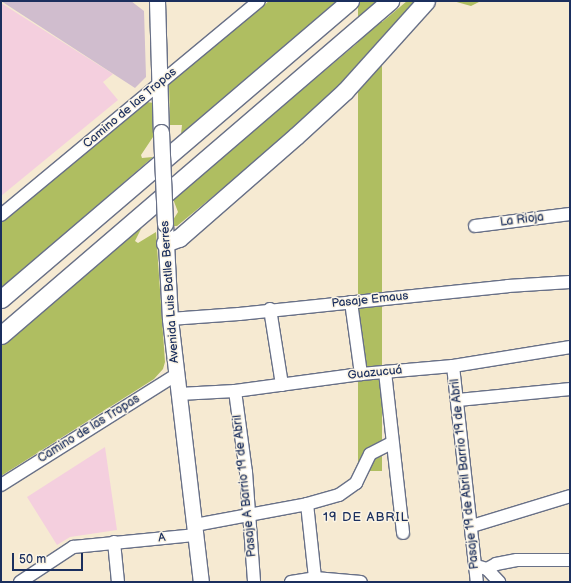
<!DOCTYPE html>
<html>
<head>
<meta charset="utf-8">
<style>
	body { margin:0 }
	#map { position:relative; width:571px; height:583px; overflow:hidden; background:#f6ead2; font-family:"Balsamiq Sans",sans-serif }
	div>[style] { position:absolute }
	.built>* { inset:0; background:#f4cfde }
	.industrial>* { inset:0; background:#d0bdce }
	.green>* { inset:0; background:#afbe61; transform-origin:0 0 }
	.roads { filter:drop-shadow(1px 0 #687087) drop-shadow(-1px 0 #687087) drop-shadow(0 1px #687087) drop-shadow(0 -1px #687087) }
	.minor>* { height:12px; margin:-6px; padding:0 6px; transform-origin:6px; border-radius:6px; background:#fff }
	.major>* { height:15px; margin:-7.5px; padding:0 7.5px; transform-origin:7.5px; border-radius:7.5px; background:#fff }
	.highway>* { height:17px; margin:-8.5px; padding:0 8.5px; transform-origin:8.5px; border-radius:8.5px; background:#fff }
	.bridges { filter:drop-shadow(1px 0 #687087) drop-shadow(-1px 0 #687087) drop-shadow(0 1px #687087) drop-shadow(0 -1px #687087) }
	.major-bridge>* { height:15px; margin:-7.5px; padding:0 7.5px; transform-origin:7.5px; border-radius:7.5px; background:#fff }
	span { translate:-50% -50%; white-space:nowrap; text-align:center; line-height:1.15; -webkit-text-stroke:3px #fcf5e5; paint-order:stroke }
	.street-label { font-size:12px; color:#1b2f5e }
	.neighbourhood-label { font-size:13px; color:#1b2f5e; letter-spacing:1px }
	.frame { position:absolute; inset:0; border:2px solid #1b2f5e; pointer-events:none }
	.scale { position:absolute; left:12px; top:553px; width:71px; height:18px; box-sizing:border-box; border:2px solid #1b2f5e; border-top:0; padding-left:5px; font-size:12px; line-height:14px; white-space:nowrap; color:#1b2f5e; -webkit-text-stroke:3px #fcf5e5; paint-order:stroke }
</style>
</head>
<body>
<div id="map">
	<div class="built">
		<div style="clip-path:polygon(1px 3px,113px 74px,103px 82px,118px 100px,1px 196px)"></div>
		<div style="clip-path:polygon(105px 447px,117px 530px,70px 537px,57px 545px,27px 497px)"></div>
	</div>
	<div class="industrial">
		<div style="clip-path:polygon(1px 1px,131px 1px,144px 11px,146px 77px,135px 88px)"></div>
	</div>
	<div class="green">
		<div style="clip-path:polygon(269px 1px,337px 1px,181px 134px,182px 125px,170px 125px,169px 84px)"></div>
		<div style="left:358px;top:1px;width:24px;height:470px"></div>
		<div style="clip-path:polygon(407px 1px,418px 1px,342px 85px,302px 123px,177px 226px,174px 226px,173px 220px,178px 212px,173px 199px)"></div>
		<div style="clip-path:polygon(453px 1px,481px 1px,471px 6px)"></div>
		<div style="clip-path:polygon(147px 102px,154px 103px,153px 137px,141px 155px,142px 158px,153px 157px,1px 289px,1px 222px)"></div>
		<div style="clip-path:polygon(143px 225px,135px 241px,138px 243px,156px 232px,165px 362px,163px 369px,154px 379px,1px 476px,1px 346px)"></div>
	</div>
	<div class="roads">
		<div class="minor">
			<div style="left:1px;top:215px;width:335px;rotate:-39.7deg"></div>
			<div style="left:475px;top:226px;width:96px;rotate:-7.2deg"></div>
			<div style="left:351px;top:302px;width:73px;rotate:82.1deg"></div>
			<div style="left:270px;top:309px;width:77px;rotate:81deg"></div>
			<div style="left:170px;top:319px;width:69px;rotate:-4.1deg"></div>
			<div style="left:239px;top:314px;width:270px;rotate:-5.9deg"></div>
			<div style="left:508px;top:286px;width:62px;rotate:-3.7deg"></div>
			<div style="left:453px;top:366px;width:217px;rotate:83.7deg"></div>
			<div style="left:385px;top:372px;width:162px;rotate:83.6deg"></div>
			<div style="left:235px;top:391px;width:82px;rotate:82.3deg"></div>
			<div style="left:246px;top:472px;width:110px;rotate:85.8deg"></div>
			<div style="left:179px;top:394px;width:56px;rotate:-3.1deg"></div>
			<div style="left:235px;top:391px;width:127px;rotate:-7.7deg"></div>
			<div style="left:361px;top:374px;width:92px;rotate:-5deg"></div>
			<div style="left:453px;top:366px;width:119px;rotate:-9.2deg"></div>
			<div style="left:458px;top:400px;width:113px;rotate:-5.6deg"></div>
			<div style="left:1px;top:485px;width:208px;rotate:-32.2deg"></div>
			<div style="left:307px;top:504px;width:74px;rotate:83.8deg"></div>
			<div style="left:195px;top:525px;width:114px;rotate:-10.6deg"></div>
			<div style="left:307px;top:504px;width:33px;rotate:-16deg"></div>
			<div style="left:339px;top:495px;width:21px;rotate:-35deg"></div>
			<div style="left:356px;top:483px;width:32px;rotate:-64deg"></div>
			<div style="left:370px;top:454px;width:25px;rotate:-27deg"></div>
			<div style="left:472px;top:526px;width:102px;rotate:-17deg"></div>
			<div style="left:114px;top:542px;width:40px;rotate:84.3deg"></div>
			<div style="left:480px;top:567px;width:7px;rotate:16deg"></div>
			<div style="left:487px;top:569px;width:18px;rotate:47deg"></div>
			<div style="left:487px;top:569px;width:10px;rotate:-29deg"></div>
			<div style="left:496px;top:564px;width:21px;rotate:-11deg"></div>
			<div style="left:517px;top:560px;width:53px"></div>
			<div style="left:20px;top:582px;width:64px;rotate:-33.4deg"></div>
			<div style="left:73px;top:547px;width:124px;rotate:-5.6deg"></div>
			<div style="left:291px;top:582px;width:24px;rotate:-9deg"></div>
			<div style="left:315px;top:578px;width:46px;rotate:5deg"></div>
		</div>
		<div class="major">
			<div style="left:157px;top:1px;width:131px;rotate:88.3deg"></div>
			<div style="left:165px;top:224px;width:95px;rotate:87deg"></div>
			<div style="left:170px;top:319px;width:265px;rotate:83.3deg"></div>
		</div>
		<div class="highway">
			<div style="left:165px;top:243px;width:15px;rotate:-20deg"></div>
			<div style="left:179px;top:238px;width:155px;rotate:-41.1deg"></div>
			<div style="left:296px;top:136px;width:67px;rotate:-42.6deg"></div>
			<div style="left:345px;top:91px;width:121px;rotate:-48deg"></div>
			<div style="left:1px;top:299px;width:459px;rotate:-40.5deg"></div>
			<div style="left:1px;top:335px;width:513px;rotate:-40.65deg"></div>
		</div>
	</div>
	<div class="bridges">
		<div class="major-bridge">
			<div style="left:161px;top:132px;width:92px;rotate:87.5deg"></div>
		</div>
	</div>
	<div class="street-label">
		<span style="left:130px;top:108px;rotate:-40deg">Camino de las Tropas</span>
		<span style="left:522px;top:220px;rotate:-7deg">La Rioja</span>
		<span style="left:170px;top:292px;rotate:-94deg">Avenida Luis Batlle Berres</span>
		<span style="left:370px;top:300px;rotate:-6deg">Pasaje Emaus</span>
		<span style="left:375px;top:373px;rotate:-6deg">Guazucuá</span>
		<span style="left:89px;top:429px;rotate:-32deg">Camino de las Tropas</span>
		<span style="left:465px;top:474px;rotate:-96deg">Pasaje 19 de Abril Barrio 19 de Abril</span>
		<span style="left:245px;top:486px;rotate:-96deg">Pasaje A Barrio 19 de Abril</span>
		<span style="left:162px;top:538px;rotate:-5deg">A</span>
	</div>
	<div class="neighbourhood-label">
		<span style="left:366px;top:517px">19 DE ABRIL</span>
	</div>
	<div class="frame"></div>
	<div class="scale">50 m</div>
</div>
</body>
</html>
